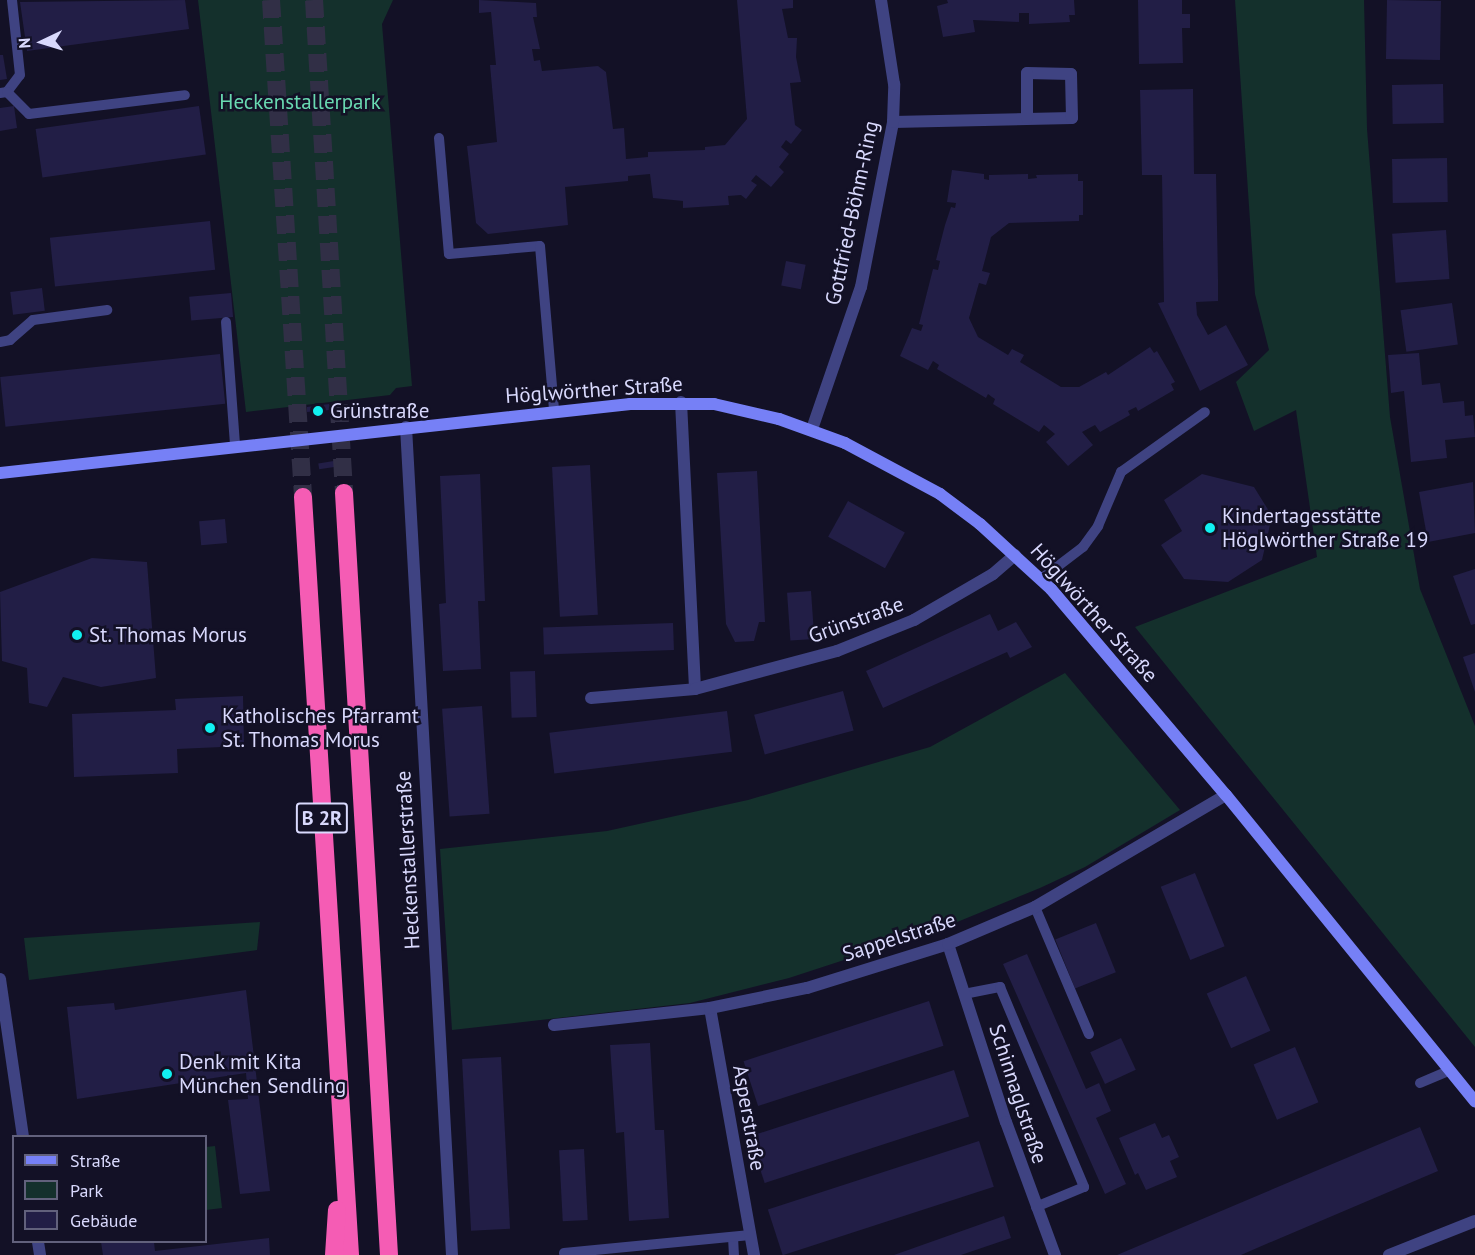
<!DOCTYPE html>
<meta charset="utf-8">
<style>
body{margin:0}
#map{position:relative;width:1475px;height:1255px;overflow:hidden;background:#131126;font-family:"PT Sans",sans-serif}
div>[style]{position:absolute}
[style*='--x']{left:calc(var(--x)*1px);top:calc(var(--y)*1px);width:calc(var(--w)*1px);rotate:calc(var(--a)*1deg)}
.green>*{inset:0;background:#14302c}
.building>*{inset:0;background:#221e46;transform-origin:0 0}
.highway-tunnel>*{height:18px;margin-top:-9px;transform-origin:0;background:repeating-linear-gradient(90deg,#312f46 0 18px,transparent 0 27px)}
.lane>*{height:10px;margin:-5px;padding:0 5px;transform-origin:5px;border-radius:5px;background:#3f4382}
.street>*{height:12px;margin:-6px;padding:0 6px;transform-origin:6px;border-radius:6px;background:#3f4382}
.secondary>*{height:12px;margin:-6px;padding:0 6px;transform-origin:6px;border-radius:6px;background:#7680f6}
.highway>*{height:18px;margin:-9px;padding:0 9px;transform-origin:9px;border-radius:9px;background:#f55cb4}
.dots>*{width:16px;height:16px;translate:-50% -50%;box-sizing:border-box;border:3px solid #131126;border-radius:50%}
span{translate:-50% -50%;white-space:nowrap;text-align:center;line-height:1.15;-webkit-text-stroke:5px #131126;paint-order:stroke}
.shield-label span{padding:2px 4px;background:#131126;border:2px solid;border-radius:4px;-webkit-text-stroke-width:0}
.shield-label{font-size:20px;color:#d9d9fd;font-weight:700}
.park-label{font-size:21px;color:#69d9b1}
.street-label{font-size:21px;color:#d9d9fd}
.poi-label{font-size:21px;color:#d9d9fd}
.left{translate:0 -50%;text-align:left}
.legend{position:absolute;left:12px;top:1135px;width:195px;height:108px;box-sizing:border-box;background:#131126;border:2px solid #62617c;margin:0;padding:8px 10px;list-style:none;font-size:18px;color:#d9d9fd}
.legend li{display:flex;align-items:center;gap:12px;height:30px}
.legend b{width:30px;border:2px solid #62617c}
.north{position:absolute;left:12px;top:12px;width:60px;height:60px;-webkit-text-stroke:4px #131126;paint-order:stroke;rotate:266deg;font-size:16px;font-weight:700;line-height:24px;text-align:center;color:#d9d9fd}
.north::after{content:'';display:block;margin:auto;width:21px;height:27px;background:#d9d9fd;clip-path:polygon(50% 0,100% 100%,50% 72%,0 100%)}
</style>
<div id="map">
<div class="green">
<div style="clip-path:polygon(198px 0,393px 0,382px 24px,412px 386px,396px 388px,390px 395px,246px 412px)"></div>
<div style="clip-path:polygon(1235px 0,1364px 0,1367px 129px,1390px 417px,1420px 589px,1475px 726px,1475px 1047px,1135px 627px,1317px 557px,1296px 410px,1254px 431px,1236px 382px,1269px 350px,1255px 294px)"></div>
<div style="clip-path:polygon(1065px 673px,1180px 810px,1085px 867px,1040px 888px,945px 927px,789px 978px,690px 1003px,452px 1030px,440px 849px,607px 831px,748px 800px,930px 747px)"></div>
<div style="clip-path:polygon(260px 922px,257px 950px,29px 980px,24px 938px)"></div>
<div style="clip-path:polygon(215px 1146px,222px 1208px,206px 1210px,206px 1147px)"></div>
</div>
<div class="building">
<div style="clip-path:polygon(185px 0,189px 29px,27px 51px,20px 2px)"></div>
<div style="clip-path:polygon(479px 0,536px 3px,537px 17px,533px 17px,540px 49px,532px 49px,534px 61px,540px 60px,542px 71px,598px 66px,606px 72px,613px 129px,624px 128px,626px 159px,648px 157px,648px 152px,705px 150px,705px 147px,725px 145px,747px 119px,737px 0,793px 0,793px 8px,782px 9px,788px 38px,797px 38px,796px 57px,801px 82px,790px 83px,795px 125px,802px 130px,791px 144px,786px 140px,781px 147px,789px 154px,779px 167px,784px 172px,771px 187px,756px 175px,751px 181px,757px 185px,746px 199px,741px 195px,728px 196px,729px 205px,683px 208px,683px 201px,653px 198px,650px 174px,628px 176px,628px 181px,565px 187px,568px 225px,488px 234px,476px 223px,467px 146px,497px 142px,490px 65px,496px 65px,491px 12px,479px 13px)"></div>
<div style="clip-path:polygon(947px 0,1074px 0,1075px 15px,1069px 15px,1070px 22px,1029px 24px,1029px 13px,1019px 13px,1019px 22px,973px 20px,975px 32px,943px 37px,937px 6px,948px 3px)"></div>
<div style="clip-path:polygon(1138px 0,1182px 0,1182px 14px,1190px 14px,1190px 28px,1182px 28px,1183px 63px,1139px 64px)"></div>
<div style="left:1387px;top:0;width:54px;height:59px;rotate:1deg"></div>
<div style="clip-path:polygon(0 55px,3px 55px,7px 79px,0 80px)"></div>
<div style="left:1443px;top:84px;width:39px;height:51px;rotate:89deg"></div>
<div style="clip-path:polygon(1193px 89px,1194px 174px,1216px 174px,1218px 280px,1218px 301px,1196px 302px,1197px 315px,1208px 335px,1226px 325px,1248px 365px,1200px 391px,1158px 303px,1164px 302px,1162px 175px,1142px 175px,1140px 90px)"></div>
<div style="clip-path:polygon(14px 106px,17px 128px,0 131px,0 108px)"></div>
<div style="left:199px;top:106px;width:49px;height:165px;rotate:82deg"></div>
<div style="left:1447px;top:158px;width:44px;height:55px;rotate:89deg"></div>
<div style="clip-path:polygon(952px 170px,984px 174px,984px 179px,989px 180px,989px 175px,1028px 174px,1028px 179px,1037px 178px,1036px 175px,1078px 174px,1078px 181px,1083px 181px,1083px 215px,1079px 215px,1079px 221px,1009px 223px,991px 237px,982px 271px,990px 273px,986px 285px,979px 283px,969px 318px,978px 337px,1008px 355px,1012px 349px,1024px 355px,1020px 362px,1061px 387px,1079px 387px,1106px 372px,1108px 375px,1150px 347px,1154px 353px,1157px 351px,1175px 382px,1171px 384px,1174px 390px,1138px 411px,1136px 407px,1128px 411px,1130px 415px,1100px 432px,1095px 425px,1082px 432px,1093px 445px,1068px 466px,1046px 442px,1055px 434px,1044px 425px,1039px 432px,993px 404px,995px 399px,992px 397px,988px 394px,986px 398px,937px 369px,939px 365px,933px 361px,928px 370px,900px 356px,912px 328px,921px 331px,923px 325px,919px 324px,933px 269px,938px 270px,940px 261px,936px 260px,945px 225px,951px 207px,955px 208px,956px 203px,947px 202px)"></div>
<div style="left:210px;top:221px;width:49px;height:161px;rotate:84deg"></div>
<div style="left:1446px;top:230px;width:49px;height:54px;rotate:86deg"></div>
<div style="left:786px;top:261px;width:20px;height:25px;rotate:11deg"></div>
<div style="left:42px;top:288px;width:23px;height:32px;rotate:83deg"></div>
<div style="left:231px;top:293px;width:24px;height:42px;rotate:85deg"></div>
<div style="left:1452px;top:303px;width:42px;height:52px;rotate:82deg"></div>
<div style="clip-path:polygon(1419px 353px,1422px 385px,1440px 383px,1443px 403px,1464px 401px,1465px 416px,1473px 415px,1475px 437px,1445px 440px,1447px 458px,1411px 462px,1404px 391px,1391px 393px,1388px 355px)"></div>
<div style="left:220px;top:354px;width:50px;height:221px;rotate:84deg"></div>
<div style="clip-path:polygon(329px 404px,330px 410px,307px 412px,307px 407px)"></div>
<div style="left:340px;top:460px;width:6px;height:22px;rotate:81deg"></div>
<div style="left:590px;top:465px;width:150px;height:38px;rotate:87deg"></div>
<div style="clip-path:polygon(757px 471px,765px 622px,759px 622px,754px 641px,735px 642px,726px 624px,717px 473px)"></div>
<div style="clip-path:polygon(480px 474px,485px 601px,478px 601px,481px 669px,443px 671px,439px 604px,446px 603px,440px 476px)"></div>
<div style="clip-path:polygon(1202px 474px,1254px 487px,1272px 516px,1262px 560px,1228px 582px,1184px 579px,1161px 545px,1182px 531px,1164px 500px)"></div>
<div style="clip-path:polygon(1473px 482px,1475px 533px,1428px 542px,1419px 492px)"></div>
<div style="left:848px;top:501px;width:65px;height:41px;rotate:29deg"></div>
<div style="left:225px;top:519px;width:24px;height:26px;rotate:85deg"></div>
<div style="clip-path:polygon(92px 558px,147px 562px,156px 678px,101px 687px,63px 677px,47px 707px,29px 703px,27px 668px,2px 661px,0 592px)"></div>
<div style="clip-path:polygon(1475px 569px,1475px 624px,1471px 625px,1453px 576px)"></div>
<div style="left:811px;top:591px;width:48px;height:24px;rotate:86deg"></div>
<div style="clip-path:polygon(990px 614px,998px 631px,1016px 622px,1032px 647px,1010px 658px,1007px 652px,883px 708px,866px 671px)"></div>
<div style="left:673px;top:623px;width:27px;height:130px;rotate:88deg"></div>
<div style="clip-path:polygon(1475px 653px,1475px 692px,1463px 657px)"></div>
<div style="left:535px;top:671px;width:46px;height:25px;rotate:88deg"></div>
<div style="left:843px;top:691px;width:41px;height:92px;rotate:75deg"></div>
<div style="clip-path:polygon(243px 696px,244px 746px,177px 749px,178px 773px,74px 777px,72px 714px,176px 710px,175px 699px)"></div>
<div style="left:482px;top:706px;width:108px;height:40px;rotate:86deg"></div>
<div style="left:727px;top:711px;width:41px;height:179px;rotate:83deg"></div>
<div style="left:1195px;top:873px;width:79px;height:37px;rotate:68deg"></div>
<div style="left:1096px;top:923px;width:53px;height:44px;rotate:68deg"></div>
<div style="clip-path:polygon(1027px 954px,1086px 1089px,1099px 1083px,1111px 1111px,1096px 1118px,1126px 1184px,1105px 1194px,1003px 964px)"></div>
<div style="left:1246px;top:976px;width:60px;height:43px;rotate:66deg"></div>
<div style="clip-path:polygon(246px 990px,270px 1191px,240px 1194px,228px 1100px,248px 1099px,246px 1073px,77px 1099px,67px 1007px,114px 1003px,115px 1010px)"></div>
<div style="left:929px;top:1001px;width:47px;height:195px;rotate:72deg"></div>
<div style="left:1121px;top:1038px;width:35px;height:34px;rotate:65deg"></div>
<div style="clip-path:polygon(650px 1043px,655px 1130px,664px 1130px,669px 1218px,629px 1221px,624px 1132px,616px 1133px,610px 1045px)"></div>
<div style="left:1295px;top:1047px;width:60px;height:45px;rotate:67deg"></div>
<div style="left:501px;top:1057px;width:172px;height:39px;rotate:87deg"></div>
<div style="left:954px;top:1070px;width:49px;height:215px;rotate:72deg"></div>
<div style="clip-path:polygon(1155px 1123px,1162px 1138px,1169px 1135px,1179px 1157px,1170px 1161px,1177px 1177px,1146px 1190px,1138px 1173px,1135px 1175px,1119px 1138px)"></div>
<div style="clip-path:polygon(1420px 1127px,1438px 1171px,1257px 1248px,1241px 1255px,1117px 1255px)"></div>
<div style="left:979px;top:1141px;width:48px;height:222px;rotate:72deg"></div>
<div style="left:584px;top:1149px;width:71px;height:25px;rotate:87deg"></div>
<div style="clip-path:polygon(1004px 1216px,1011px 1238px,961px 1255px,894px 1255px)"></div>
<div style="clip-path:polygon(269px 1238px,270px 1255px,103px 1255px,101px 1242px,154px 1242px,155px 1251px)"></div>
</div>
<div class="highway-tunnel">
<div style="--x:271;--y:0;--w:498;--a:86.3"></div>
<div style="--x:314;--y:0;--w:494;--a:86.5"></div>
</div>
<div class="lane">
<div style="--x:7;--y:92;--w:21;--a:-53"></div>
<div style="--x:20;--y:75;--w:75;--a:-96.1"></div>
<div style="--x:0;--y:93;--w:7;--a:-8"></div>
<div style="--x:7;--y:92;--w:31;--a:45"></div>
<div style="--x:29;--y:114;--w:157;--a:-6.9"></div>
<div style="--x:439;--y:138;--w:116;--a:85.1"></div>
<div style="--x:449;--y:254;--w:91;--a:-5"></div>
<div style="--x:540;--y:246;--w:165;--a:85.1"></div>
<div style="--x:226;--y:322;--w:124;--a:85.8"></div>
<div style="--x:0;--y:342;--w:10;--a:-11"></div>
<div style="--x:10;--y:340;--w:30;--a:-41"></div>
<div style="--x:33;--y:320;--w:75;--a:-7.7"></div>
<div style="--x:1041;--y:579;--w:53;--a:-37.3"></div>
<div style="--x:1083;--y:547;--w:26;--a:-54"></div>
<div style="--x:1098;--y:526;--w:59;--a:-66.9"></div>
<div style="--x:1121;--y:472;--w:103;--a:-35.5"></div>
<div style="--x:1035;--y:907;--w:138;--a:67"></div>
<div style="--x:964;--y:994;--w:37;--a:-11"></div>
<div style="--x:1000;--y:987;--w:217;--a:67.2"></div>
<div style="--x:1084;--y:1187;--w:52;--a:157.4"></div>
<div style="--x:1420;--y:1083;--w:33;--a:-23"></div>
<div style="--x:733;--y:1237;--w:18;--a:87"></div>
<div style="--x:564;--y:1253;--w:187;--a:-5.5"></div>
</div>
<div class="street">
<div style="--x:893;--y:122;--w:179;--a:-1.3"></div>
<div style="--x:1072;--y:118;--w:44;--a:-91.3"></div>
<div style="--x:1071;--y:74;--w:44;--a:-178.7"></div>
<div style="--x:1027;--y:73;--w:45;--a:90"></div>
<div style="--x:681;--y:402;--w:287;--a:87.2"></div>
<div style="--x:406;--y:427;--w:829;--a:86.82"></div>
<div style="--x:812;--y:429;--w:150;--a:-71"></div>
<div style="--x:861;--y:287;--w:168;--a:-79"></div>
<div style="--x:893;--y:122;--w:38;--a:-88"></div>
<div style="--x:894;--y:84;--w:85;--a:-98.8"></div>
<div style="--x:591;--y:698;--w:104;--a:-4.9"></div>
<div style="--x:695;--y:689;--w:147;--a:-15"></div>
<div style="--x:837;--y:651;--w:83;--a:-21.9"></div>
<div style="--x:914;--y:620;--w:91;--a:-30.2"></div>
<div style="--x:993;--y:574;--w:29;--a:-41"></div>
<div style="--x:948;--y:944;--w:187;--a:72"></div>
<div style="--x:1006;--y:1122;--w:142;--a:69.8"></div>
<div style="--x:0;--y:979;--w:159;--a:81.7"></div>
<div style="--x:710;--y:1008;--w:251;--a:79.9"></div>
<div style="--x:554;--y:1025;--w:157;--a:-6.2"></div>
<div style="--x:710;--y:1008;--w:99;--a:-11.7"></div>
<div style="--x:807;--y:988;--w:148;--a:-17.3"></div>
<div style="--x:948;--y:944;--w:95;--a:-23"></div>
<div style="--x:1035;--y:907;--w:221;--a:-30.4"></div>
<div style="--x:38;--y:1242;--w:13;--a:81"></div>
<div style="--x:1389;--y:1255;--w:92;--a:-21.6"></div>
</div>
<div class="secondary">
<div style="--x:0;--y:473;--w:634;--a:-6.25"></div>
<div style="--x:630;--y:404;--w:84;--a:0"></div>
<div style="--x:714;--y:404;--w:67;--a:13"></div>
<div style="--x:779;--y:419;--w:70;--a:20"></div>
<div style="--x:845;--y:443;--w:108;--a:28.2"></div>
<div style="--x:940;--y:494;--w:50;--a:36.9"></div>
<div style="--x:980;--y:524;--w:96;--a:42.5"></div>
<div style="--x:1051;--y:589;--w:270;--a:49.7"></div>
<div style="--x:1226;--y:795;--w:395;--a:50.9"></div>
</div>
<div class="highway">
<div style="--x:344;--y:493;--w:763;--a:86.62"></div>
<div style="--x:303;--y:497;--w:759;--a:86.45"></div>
<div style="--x:334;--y:1255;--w:45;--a:-86.2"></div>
</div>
<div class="dots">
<div style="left:318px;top:411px;background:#11f0f0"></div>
<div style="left:1210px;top:528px;background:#11f0f0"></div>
<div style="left:77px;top:635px;background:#11f0f0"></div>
<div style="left:210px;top:728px;background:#11f0f0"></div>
<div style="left:167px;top:1074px;background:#11f0f0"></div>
</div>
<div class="shield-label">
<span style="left:322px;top:818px">B 2R</span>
</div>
<div class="park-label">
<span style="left:300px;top:102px">Heckenstallerpark</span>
</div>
<div class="street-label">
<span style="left:852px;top:213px;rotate:-78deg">Gottfried-Böhm-Ring</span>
<span style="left:594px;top:390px;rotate:-4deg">Höglwörther Straße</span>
<span style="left:1094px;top:613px;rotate:48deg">Höglwörther Straße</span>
<span style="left:856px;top:620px;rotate:-20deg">Grünstraße</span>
<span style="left:408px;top:860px;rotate:-93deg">Heckenstallerstraße</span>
<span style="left:899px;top:937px;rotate:-18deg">Sappelstraße</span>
<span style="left:1018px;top:1094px;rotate:72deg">Schinnaglstraße</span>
<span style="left:749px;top:1118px;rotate:80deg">Asperstraße</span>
</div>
<div class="poi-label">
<span class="left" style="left:330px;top:411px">Grünstraße</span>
<span class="left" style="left:1222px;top:528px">Kindertagesstätte<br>Höglwörther Straße 19</span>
<span class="left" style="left:89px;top:635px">St. Thomas Morus</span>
<span class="left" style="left:222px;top:728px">Katholisches Pfarramt<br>St. Thomas Morus</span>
<span class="left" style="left:179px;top:1074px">Denk mit Kita<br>München Sendling</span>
</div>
<ul class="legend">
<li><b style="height:8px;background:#7680f6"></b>Straße</li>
<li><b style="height:16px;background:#14302c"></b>Park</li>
<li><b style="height:16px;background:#221e46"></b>Gebäude</li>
</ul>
<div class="north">N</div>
</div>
